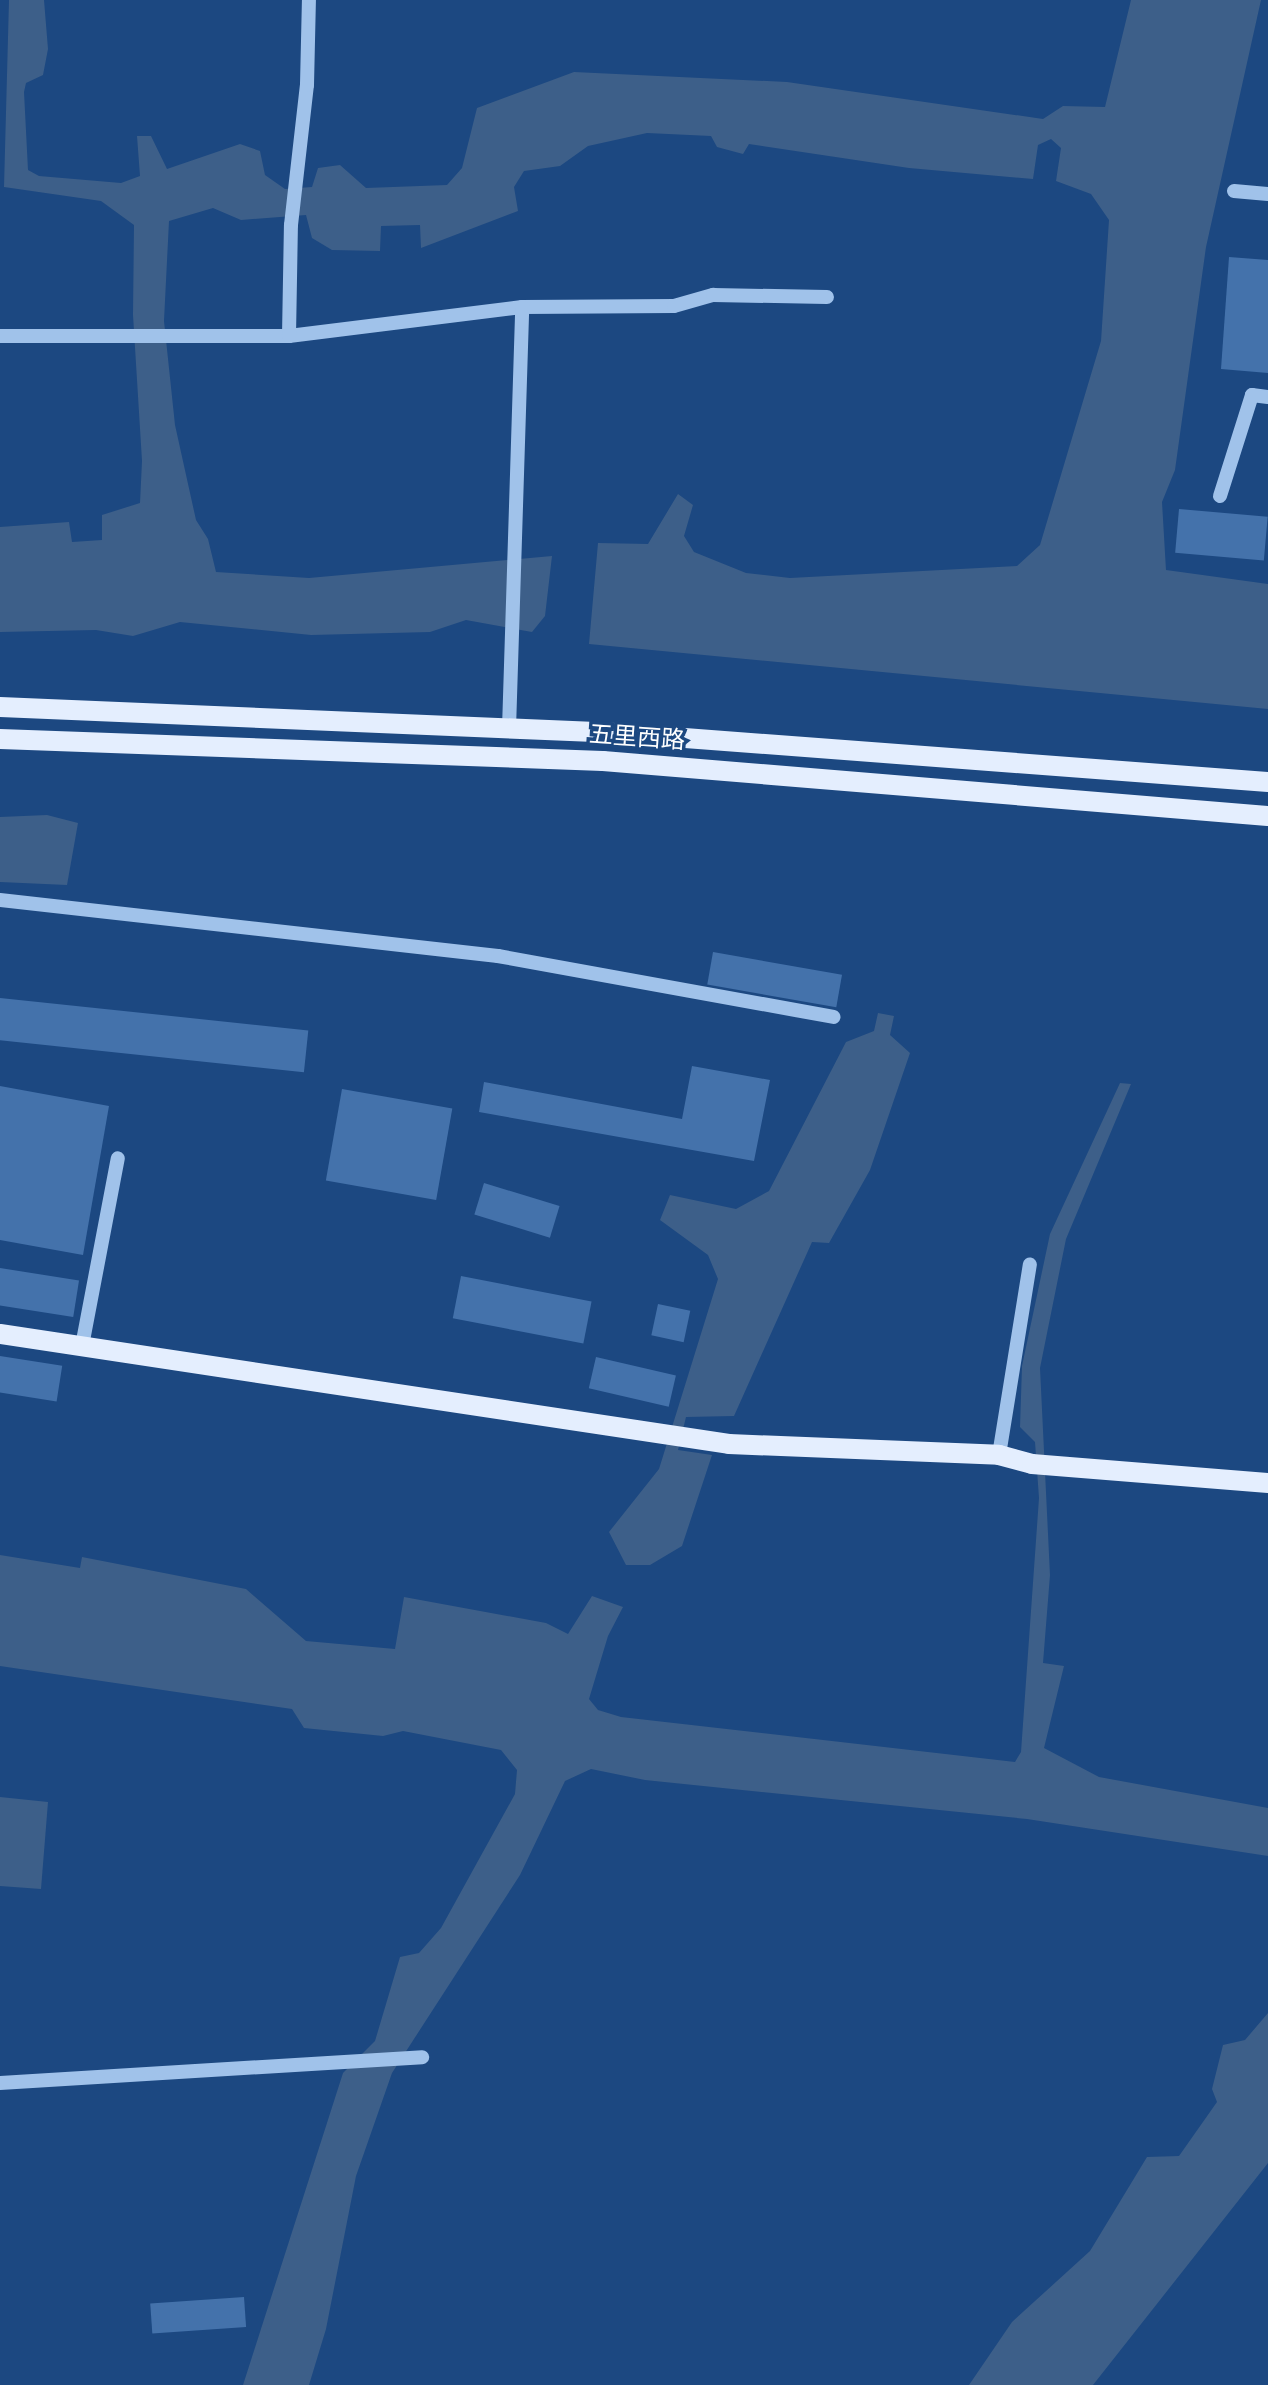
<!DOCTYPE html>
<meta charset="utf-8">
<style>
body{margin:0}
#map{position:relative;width:1268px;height:2385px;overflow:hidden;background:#1c4881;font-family:"Sofia Sans Condensed","Noto Sans SC",sans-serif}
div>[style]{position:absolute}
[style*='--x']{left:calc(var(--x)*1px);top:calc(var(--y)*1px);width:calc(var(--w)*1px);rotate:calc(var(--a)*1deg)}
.water>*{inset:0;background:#3d5f89}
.building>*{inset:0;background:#4472ab;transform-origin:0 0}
.minor>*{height:14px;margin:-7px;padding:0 7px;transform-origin:7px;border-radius:7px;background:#a0c2ea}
.major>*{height:20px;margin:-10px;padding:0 10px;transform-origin:10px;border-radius:10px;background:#e4eefe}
span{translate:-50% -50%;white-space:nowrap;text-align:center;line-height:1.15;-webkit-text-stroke:7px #1c4881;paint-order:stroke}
.street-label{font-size:24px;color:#fff}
</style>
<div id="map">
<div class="water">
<div style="clip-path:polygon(9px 0,44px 0,48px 49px,43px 75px,26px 83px,24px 92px,28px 170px,39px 176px,121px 183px,140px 176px,137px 136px,151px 136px,167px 169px,240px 144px,260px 151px,265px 175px,285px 189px,312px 187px,318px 168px,340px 165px,366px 188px,447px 185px,462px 168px,477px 108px,574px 72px,787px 82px,1043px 119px,1063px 106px,1105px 107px,1131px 0,1261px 0,1206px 247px,1175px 470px,1162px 502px,1166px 570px,1268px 584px,1268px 709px,589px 644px,598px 543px,648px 544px,678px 494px,693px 505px,684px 536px,694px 552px,746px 573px,790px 578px,1017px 566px,1040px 545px,1101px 341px,1109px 220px,1091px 194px,1056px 181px,1061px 148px,1051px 139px,1038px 145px,1033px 179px,909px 168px,749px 144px,743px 154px,717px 147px,711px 136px,647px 133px,588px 146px,560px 166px,524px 171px,514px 187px,518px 211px,421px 248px,420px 225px,381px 226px,380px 251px,332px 250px,312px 238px,306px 215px,241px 220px,213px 208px,169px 221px,164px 321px,175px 425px,196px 520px,208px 539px,216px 572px,309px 578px,552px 556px,545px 616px,532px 632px,466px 620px,430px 632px,311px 635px,180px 622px,133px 636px,96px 630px,0 632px,0 527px,69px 522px,72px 542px,102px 540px,102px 515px,140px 503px,142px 461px,133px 315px,134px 225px,101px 201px,4px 187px)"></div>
<div style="clip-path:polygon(47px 815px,78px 823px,67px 885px,0 882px,0 817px)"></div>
<div style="clip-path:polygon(878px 1013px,894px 1016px,890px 1035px,910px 1053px,870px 1170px,829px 1243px,812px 1242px,734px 1416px,686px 1417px,678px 1450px,712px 1455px,682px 1546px,650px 1565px,626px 1565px,609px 1532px,659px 1469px,718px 1279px,708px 1255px,660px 1220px,670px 1195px,736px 1209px,769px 1191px,846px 1042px,874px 1031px)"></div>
<div style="clip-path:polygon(1120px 1083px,1131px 1084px,1066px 1239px,1040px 1368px,1050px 1575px,1043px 1663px,1064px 1666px,1044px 1748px,1099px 1777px,1268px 1808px,1268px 1856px,1027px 1819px,645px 1780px,591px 1769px,565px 1781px,520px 1875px,392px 2073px,356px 2176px,326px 2329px,309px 2385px,243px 2385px,343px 2073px,375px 2041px,400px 1957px,419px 1953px,441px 1928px,515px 1794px,517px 1770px,501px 1750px,403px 1731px,383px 1736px,304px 1728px,292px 1709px,0 1666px,0 1555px,80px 1568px,82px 1557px,246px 1589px,306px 1641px,395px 1649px,404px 1597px,546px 1623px,568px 1634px,592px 1596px,623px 1607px,608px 1636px,589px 1699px,598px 1710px,621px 1717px,1015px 1762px,1021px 1752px,1039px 1498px,1035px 1442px,1020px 1427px,1022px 1366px,1050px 1234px)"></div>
<div style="clip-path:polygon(0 1797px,48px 1802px,41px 1889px,0 1886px)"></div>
<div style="clip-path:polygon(1268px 2013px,1268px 2163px,1093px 2385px,969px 2385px,1012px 2322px,1090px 2251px,1147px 2157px,1179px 2156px,1217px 2102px,1212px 2089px,1223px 2045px,1245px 2040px)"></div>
</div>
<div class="building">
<div style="clip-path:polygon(1229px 257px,1268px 260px,1268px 373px,1221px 369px)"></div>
<div style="left:1179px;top:509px;width:89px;height:44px;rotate:5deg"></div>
<div style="left:713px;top:952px;width:131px;height:33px;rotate:10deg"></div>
<div style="left:0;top:998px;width:310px;height:42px;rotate:6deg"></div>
<div style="clip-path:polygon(692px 1066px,770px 1080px,754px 1161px,479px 1112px,484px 1082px,682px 1119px)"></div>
<div style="clip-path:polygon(0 1086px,109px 1106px,83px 1255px,0 1240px)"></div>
<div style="left:342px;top:1089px;width:112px;height:93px;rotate:10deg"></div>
<div style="left:484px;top:1183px;width:79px;height:33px;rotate:17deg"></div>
<div style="left:0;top:1268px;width:80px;height:37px;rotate:9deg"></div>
<div style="left:461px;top:1276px;width:133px;height:43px;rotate:11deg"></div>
<div style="left:658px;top:1304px;width:33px;height:32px;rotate:12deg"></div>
<div style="left:0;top:1356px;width:63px;height:36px;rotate:9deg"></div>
<div style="left:596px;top:1357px;width:82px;height:32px;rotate:13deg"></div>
<div style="left:244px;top:2297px;width:30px;height:94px;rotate:86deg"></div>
</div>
<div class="minor">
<div style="--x:1234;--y:191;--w:34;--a:5"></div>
<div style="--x:0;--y:336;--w:289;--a:0"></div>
<div style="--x:289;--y:336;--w:235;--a:-7.1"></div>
<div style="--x:522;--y:307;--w:152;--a:-0.4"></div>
<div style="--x:674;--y:306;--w:41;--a:-15.8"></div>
<div style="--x:713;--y:295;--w:114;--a:1"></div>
<div style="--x:289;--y:336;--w:111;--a:-89"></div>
<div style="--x:291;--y:225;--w:141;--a:-83.5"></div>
<div style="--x:307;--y:85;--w:85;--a:-88.7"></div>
<div style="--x:1220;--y:496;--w:106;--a:-72.4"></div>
<div style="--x:1252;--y:395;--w:16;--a:7"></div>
<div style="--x:509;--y:729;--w:422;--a:-88.2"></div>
<div style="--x:0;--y:900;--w:501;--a:6.42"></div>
<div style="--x:498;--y:956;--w:341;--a:10.3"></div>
<div style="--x:82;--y:1346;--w:191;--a:-79.2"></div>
<div style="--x:999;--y:1455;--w:193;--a:-80.8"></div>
<div style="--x:0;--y:2083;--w:423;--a:-3.5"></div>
</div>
<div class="major">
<div style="--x:0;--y:707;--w:620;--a:2.41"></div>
<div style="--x:619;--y:733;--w:651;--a:4.32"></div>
<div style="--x:0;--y:739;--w:603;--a:2.09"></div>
<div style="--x:603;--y:761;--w:667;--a:4.73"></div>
<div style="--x:0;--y:1334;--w:737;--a:8.58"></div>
<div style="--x:729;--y:1444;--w:270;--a:2.3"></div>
<div style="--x:999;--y:1455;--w:34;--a:15"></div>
<div style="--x:1032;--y:1464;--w:237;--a:4.6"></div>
</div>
<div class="street-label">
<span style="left:637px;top:738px;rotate:4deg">五里西路</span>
</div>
</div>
